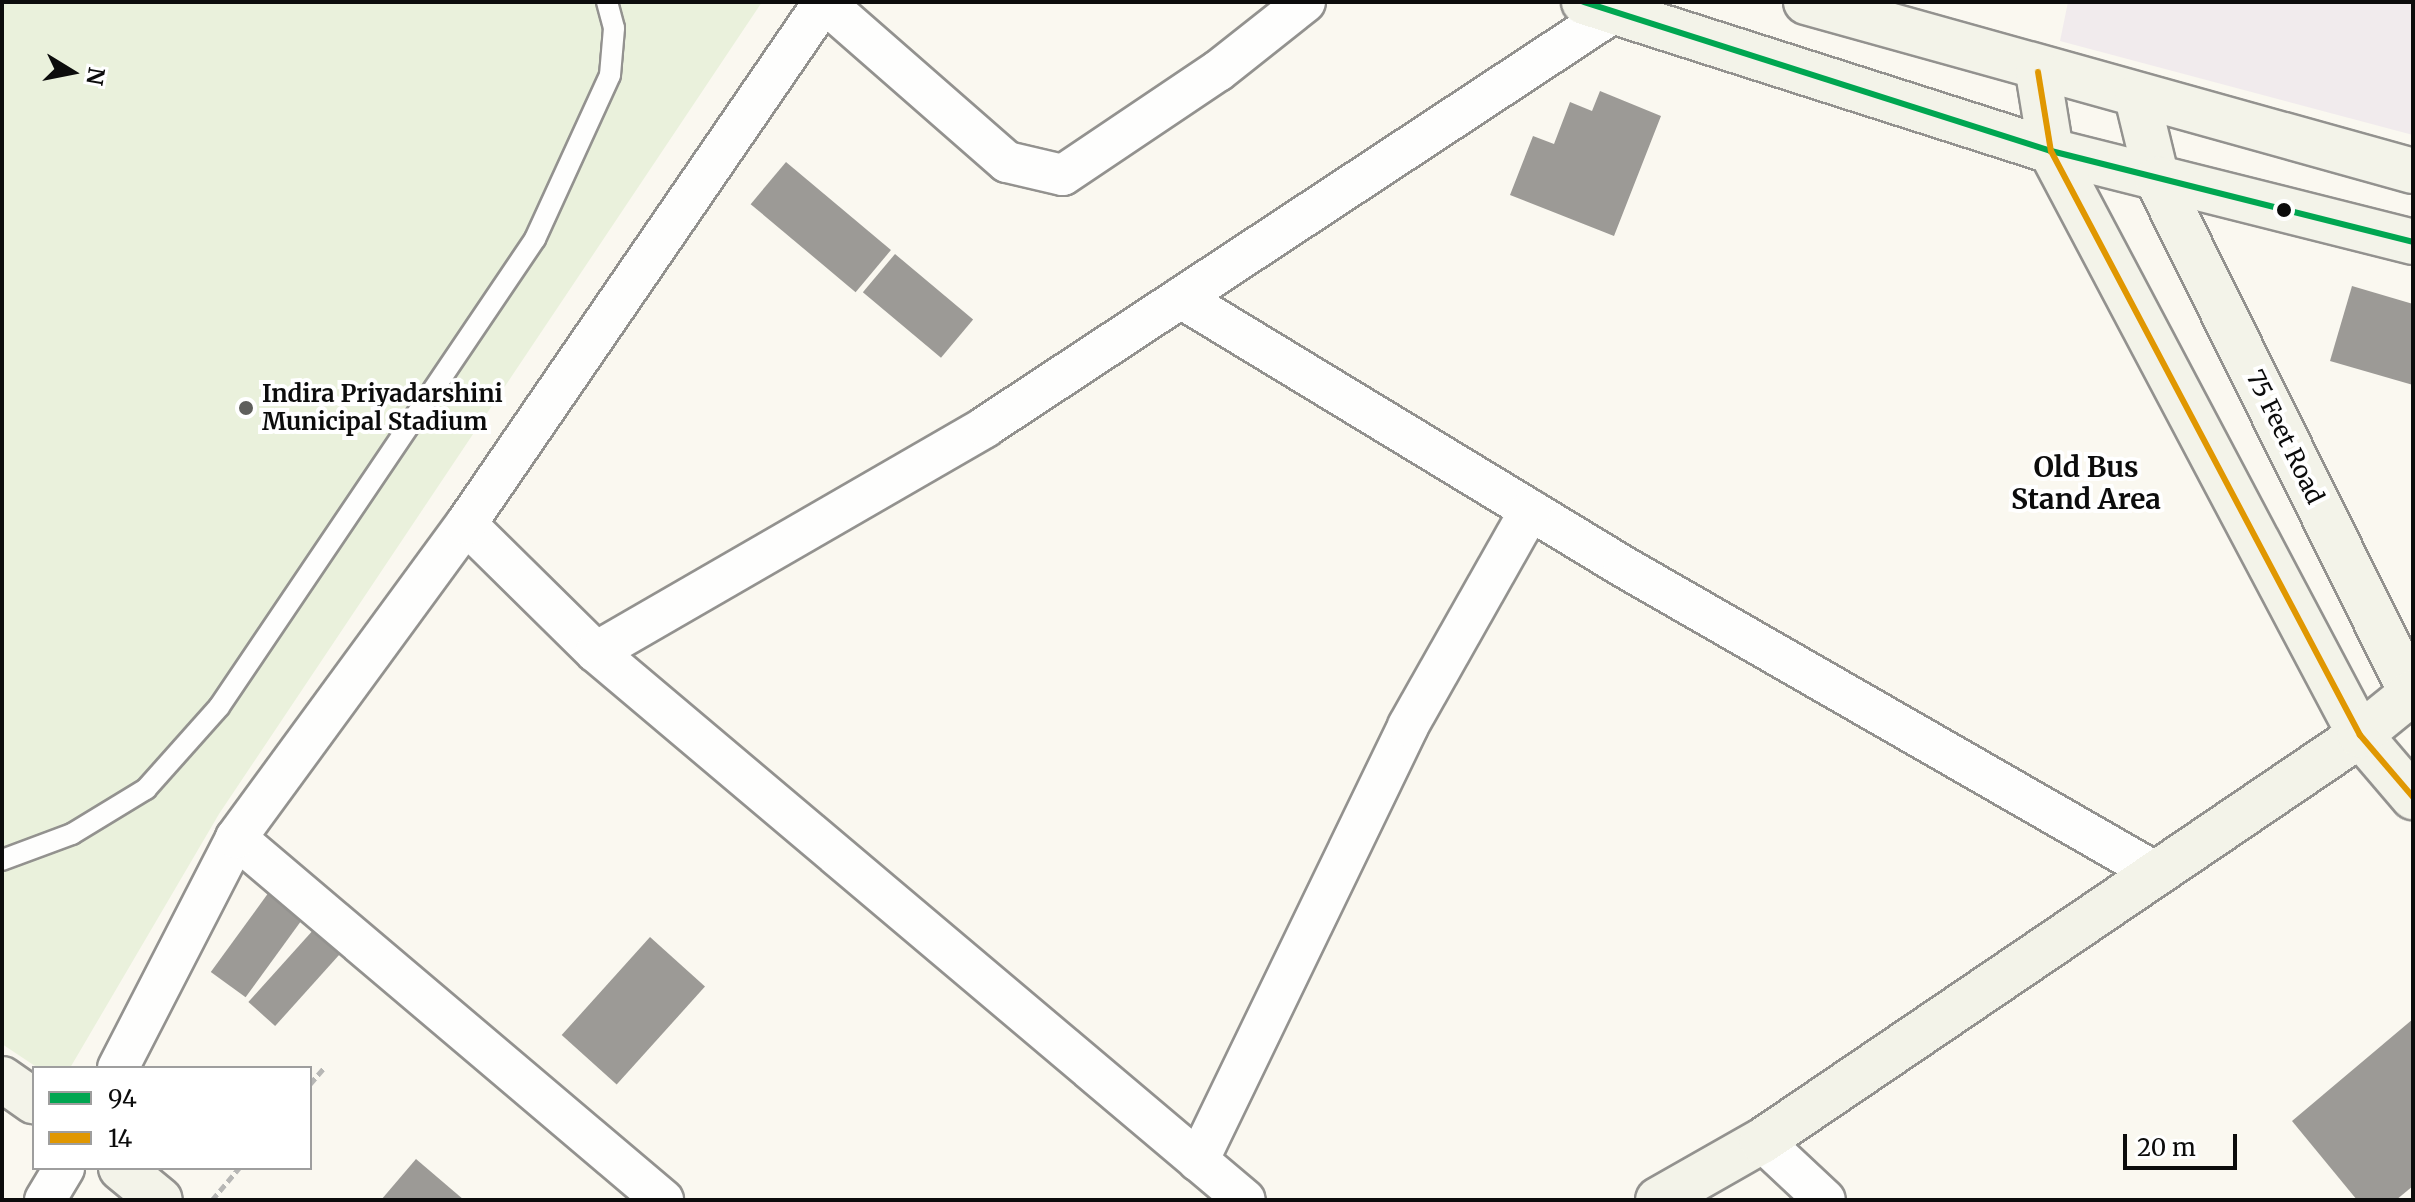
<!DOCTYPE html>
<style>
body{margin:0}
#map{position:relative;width:2415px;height:1202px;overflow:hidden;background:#faf8f0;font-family:Merriweather,serif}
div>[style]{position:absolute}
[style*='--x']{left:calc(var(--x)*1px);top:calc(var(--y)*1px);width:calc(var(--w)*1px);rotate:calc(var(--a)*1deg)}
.industrial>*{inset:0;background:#f1ebed}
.pitch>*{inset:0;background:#eaf1dc}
.building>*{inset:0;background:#9c9a96;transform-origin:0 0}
.path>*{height:5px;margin-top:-2.5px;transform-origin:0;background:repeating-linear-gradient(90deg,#b7b7b5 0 8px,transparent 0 12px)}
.roads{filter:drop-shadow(2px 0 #93928f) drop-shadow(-2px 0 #93928f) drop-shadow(0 2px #93928f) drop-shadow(0 -2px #93928f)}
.lane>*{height:20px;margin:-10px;padding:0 10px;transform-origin:10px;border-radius:10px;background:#fefefd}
.street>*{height:40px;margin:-20px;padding:0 20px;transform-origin:20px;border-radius:20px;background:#fefefd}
.secondary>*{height:44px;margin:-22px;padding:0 22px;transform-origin:22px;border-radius:22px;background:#f3f3e9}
.bus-1>*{height:6px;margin:-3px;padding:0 3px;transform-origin:3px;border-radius:3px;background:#00a651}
.bus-2>*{height:6px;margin:-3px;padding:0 3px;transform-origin:3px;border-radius:3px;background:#e09701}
.dots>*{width:22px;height:22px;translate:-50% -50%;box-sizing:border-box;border:4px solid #fff;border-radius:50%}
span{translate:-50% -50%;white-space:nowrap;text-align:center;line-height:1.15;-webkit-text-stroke:8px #fff;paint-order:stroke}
.poi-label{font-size:24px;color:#0c0c0c;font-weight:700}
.left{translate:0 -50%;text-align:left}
.street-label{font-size:24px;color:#0c0c0c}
.quarter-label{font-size:28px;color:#0c0c0c;font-weight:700}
.frame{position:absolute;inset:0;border:4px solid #0c0c0c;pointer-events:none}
.legend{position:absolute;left:32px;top:1066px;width:280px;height:104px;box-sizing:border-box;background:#fff;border:2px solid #9e9e9e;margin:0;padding:10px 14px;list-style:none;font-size:24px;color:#0c0c0c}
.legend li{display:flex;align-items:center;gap:16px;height:40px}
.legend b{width:40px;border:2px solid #9e9e9e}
.north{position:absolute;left:32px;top:32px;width:80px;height:80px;-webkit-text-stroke:6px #fff;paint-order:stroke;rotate:100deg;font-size:22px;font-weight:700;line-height:32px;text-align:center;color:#0c0c0c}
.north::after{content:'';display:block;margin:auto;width:28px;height:36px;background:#0c0c0c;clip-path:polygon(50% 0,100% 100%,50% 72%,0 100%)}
.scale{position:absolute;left:2123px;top:1134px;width:114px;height:36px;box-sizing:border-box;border:4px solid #0c0c0c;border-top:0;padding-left:10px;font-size:24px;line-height:28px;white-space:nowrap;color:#0c0c0c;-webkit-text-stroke:6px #fff;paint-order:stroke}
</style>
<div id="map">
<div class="industrial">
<div style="clip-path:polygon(2068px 2px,2413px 2px,2413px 135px,2060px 41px)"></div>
</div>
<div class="pitch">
<div style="clip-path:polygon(2px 2px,762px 2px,219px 814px,70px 1068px,38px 1068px,2px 1044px)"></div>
</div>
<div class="building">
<div style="clip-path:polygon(1600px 91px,1661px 116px,1614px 236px,1510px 195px,1533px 136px,1554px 144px,1570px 102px,1592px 111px)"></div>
<div style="left:786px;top:162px;width:137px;height:55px;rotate:40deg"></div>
<div style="left:895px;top:254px;width:102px;height:50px;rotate:40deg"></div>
<div style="clip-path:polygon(2352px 286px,2413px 304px,2413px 385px,2330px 361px)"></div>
<div style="left:269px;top:892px;width:43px;height:99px;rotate:36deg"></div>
<div style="left:324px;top:918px;width:36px;height:113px;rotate:42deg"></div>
<div style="left:650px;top:937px;width:74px;height:132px;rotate:42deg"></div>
<div style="clip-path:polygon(2413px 1019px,2413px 1186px,2396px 1200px,2357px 1200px,2292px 1121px)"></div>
<div style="clip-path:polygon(416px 1159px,464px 1200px,381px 1200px)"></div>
</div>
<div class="path">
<div style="--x:310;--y:1084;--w:21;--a:-49"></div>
<div style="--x:212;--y:1200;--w:42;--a:-49.8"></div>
</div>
<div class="roads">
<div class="lane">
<div style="--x:2;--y:860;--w:75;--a:-20.4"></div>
<div style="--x:72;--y:834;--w:87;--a:-31.3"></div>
<div style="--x:146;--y:789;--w:110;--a:-48.3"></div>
<div style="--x:219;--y:707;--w:565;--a:-55.97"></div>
<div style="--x:535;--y:239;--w:180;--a:-65.4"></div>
<div style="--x:610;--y:75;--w:47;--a:-85.1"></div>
<div style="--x:614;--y:28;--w:27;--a:-105"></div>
</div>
<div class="street">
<div style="--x:1181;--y:298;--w:518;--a:31.27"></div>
<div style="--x:1624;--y:567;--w:610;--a:29.88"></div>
<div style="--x:466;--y:524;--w:182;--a:44.6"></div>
<div style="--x:596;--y:652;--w:849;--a:40.18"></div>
<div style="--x:596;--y:652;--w:449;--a:-30"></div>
<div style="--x:985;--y:427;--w:772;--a:-33.42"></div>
<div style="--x:236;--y:838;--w:560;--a:40.29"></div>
<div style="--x:118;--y:1068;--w:259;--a:-62.8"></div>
<div style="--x:236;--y:838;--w:389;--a:-53.8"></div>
<div style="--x:466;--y:524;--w:633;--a:-55.56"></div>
<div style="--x:824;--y:2;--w:243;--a:41.2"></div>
<div style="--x:1007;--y:162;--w:57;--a:13.1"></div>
<div style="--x:1063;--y:175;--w:187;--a:-33.9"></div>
<div style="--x:1218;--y:71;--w:111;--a:-38.4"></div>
<div style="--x:1762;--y:1141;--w:86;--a:43.1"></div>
<div style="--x:1198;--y:1161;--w:483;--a:-64.2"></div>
<div style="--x:1408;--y:726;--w:248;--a:-60.5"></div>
<div style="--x:45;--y:1200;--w:37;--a:-59"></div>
</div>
<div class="secondary">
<div style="--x:1584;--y:2;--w:490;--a:17.7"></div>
<div style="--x:2051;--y:151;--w:373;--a:14.1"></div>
<div style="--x:1806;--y:2;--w:630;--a:15.56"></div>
<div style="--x:2038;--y:72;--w:80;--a:80.7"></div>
<div style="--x:2051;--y:151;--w:661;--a:62.12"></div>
<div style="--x:2360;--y:735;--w:82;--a:49.5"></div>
<div style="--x:2137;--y:97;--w:84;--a:76.3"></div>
<div style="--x:2157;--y:179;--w:577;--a:63.66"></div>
<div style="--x:2;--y:1079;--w:39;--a:35"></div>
<div style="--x:121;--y:1168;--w:50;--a:39.4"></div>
<div style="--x:1658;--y:1200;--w:120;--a:-29.6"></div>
<div style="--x:1762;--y:1141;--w:723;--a:-34.17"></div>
<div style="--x:2360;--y:735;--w:68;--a:-39.1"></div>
</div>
</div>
<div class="bus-1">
<div style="--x:1584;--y:2;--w:490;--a:17.7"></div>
<div style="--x:2051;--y:151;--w:373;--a:14.1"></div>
</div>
<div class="bus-2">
<div style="--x:2038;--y:72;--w:80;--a:80.7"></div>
<div style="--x:2051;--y:151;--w:661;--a:62.12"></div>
<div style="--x:2360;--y:735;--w:82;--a:49.5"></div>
</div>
<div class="dots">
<div style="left:2284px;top:210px;background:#0c0c0c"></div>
<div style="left:246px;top:408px;background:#5f5f5c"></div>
</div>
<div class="poi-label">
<span class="left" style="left:262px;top:408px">Indira Priyadarshini<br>Municipal Stadium</span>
</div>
<div class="street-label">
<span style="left:2285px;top:437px;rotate:64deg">75 Feet Road</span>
</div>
<div class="quarter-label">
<span style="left:2086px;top:483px">Old Bus<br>Stand Area</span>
</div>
<div class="frame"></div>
<ul class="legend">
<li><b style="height:10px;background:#00a651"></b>94</li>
<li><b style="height:10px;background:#e09701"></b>14</li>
</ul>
<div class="north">N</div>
<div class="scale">20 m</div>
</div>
